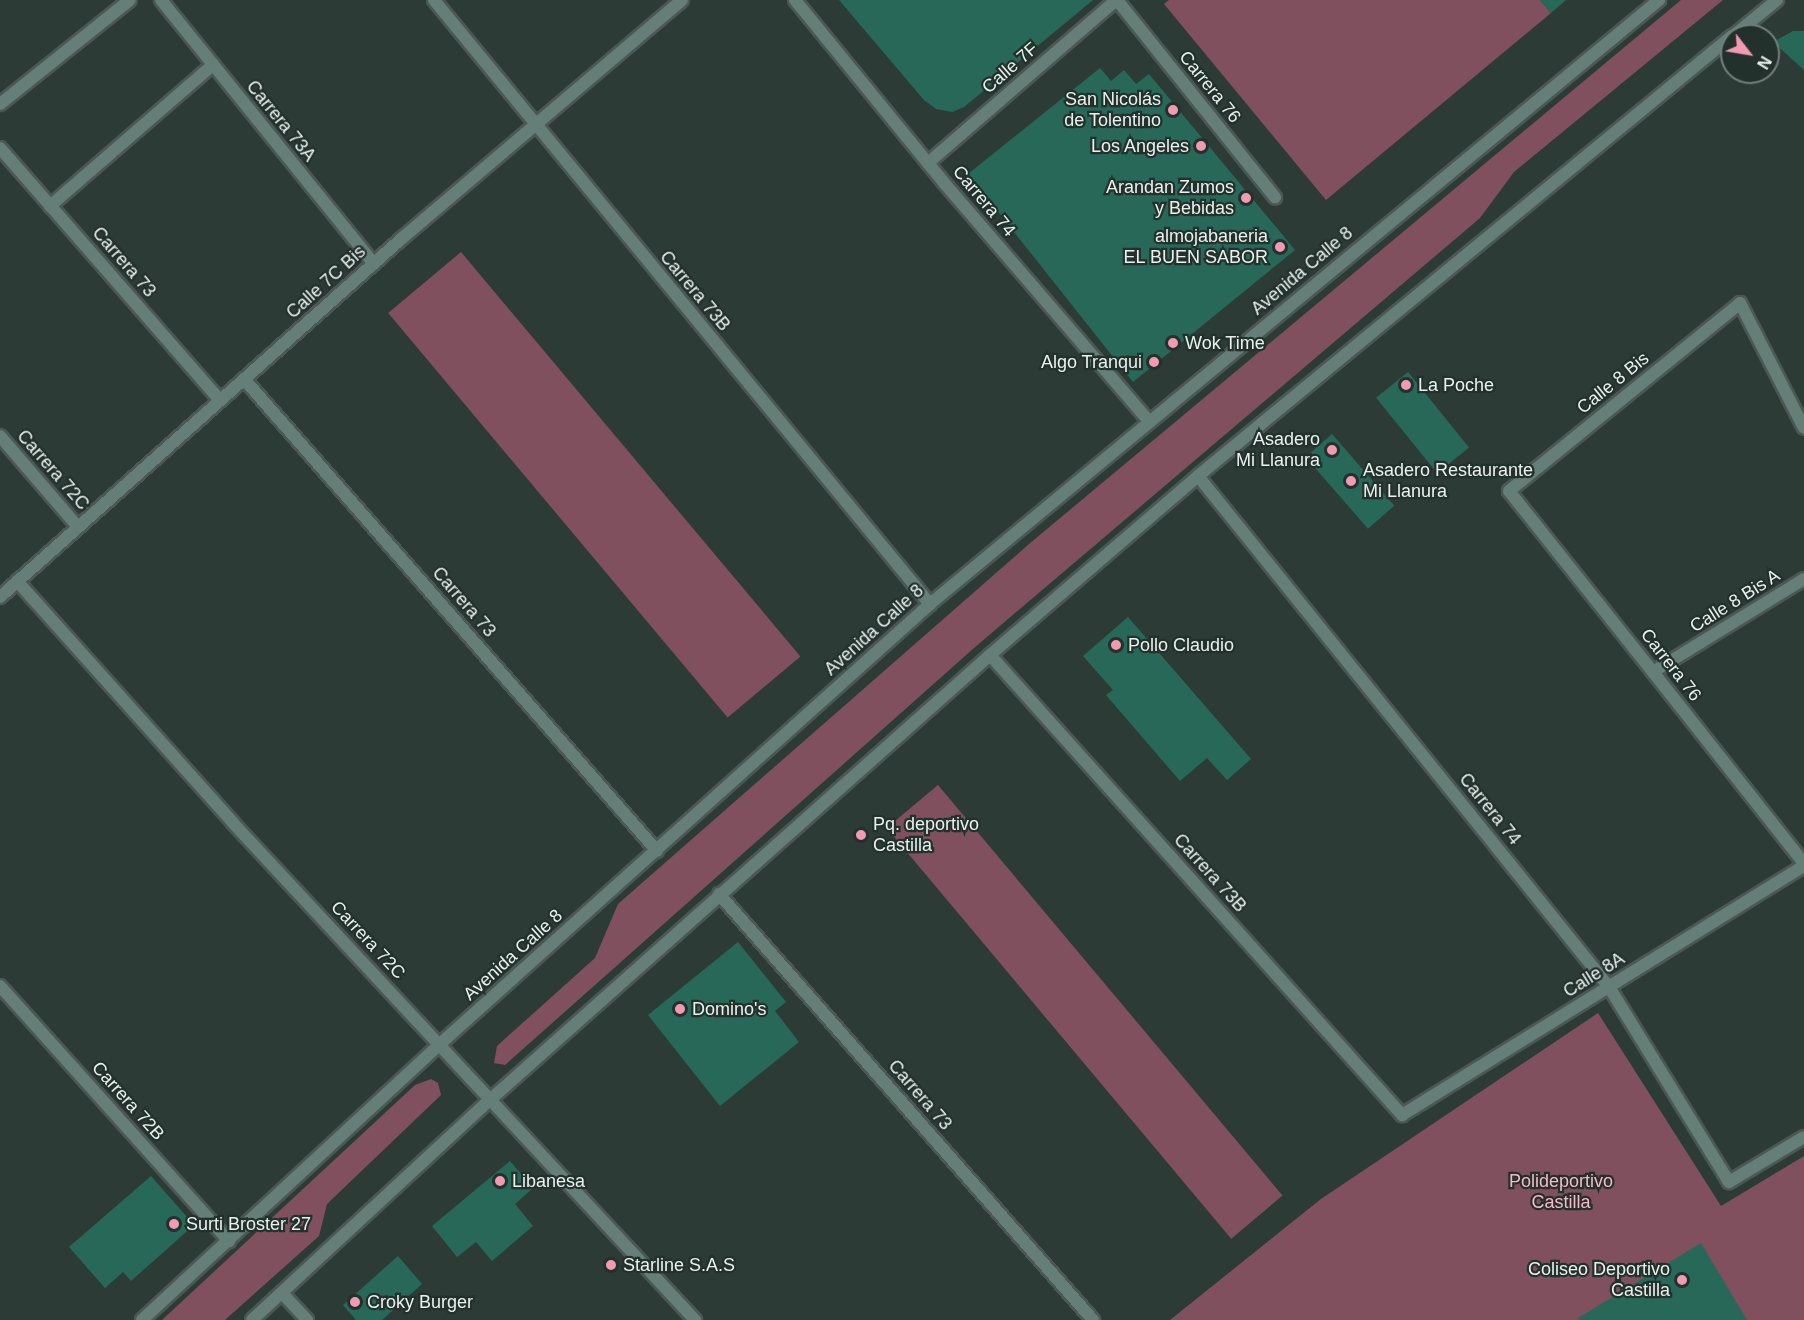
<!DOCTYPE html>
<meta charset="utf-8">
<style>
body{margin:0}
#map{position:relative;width:1804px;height:1320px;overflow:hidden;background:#2d3b37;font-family:Helvetica,sans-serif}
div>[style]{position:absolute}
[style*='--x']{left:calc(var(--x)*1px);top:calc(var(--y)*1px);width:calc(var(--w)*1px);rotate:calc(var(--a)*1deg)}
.green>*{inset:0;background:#81505e;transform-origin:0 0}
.building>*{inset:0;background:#286859;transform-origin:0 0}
.roads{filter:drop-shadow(2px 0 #4b5854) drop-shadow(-2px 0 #4b5854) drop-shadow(0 2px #4b5854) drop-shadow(0 -2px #4b5854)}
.service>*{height:12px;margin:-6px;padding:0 6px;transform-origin:6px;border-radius:6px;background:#657e77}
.minor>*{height:12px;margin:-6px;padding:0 6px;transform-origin:6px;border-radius:6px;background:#657e77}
.tertiary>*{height:12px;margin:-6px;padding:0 6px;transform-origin:6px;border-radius:6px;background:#657e77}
.dots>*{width:16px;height:16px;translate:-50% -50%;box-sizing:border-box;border:3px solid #23312d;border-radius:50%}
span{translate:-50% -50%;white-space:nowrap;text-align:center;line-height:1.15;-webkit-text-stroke:4.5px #23312d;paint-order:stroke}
.street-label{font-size:18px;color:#e9f1ef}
.poi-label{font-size:18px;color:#e9f1ef}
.right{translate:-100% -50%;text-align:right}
.left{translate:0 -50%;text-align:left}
.park-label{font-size:18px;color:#fab7c9}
.north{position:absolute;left:1720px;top:24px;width:60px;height:60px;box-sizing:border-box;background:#23312d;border:2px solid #727e7b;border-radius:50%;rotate:121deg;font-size:16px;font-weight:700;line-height:24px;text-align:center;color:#e9f1ef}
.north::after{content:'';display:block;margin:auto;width:21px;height:27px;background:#f19ab2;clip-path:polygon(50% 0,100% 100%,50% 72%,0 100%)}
</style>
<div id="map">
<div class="green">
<div style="clip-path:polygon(1169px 0,1540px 0,1551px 13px,1326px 200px,1164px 4px)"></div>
<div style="clip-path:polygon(1681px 0,1723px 0,1514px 172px,1480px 218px,974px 648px,505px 1065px,494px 1063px,497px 1046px,595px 958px,618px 904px,1029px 544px)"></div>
<div style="left:461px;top:252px;width:528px;height:95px;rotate:50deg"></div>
<div style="left:938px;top:785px;width:536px;height:67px;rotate:50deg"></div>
<div style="clip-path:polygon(1598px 1013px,1721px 1206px,1804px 1156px,1804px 1320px,1170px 1320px,1321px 1199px)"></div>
<div style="clip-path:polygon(431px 1079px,438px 1083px,441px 1095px,327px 1204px,319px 1236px,225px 1320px,162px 1320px,415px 1085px)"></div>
</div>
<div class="building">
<div style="clip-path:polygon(839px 0,1093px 0,964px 107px,952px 112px,936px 109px,924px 100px)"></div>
<div style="clip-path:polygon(1540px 0,1566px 0,1551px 13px)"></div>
<div style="clip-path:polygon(1793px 31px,1804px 31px,1804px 70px,1773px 42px)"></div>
<div style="clip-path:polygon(1100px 68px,1111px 81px,1124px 70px,1136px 84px,1149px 74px,1295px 250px,1133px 382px,968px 174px)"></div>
<div style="left:1408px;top:372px;width:97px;height:41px;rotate:51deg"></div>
<div style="left:1332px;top:434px;width:95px;height:35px;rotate:49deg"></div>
<div style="clip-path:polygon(1128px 617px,1251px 759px,1227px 780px,1207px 758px,1180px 781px,1106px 695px,1113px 690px,1083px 656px)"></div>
<div style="clip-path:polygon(738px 942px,786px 1002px,775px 1011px,799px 1042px,720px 1106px,648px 1015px)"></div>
<div style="clip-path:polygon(510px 1161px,533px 1188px,515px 1204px,533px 1226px,492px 1261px,476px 1242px,457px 1257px,432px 1226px)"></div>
<div style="clip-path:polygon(151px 1176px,194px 1225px,131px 1281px,123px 1272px,105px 1288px,69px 1247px)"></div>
<div style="clip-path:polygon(1701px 1243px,1747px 1320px,1579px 1320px,1578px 1318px)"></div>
<div style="clip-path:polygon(398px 1256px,422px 1284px,382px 1320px,356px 1320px,343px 1305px)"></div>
</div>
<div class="roads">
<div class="service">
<div style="--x:1653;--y:672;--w:231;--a:-128.5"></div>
<div style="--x:1509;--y:491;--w:298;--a:-39.1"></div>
<div style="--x:1740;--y:303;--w:140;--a:62.9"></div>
</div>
<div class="minor">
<div style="--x:161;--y:0;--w:339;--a:51.1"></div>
<div style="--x:434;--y:0;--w:782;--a:50.61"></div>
<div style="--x:795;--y:0;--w:237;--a:50.8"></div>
<div style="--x:945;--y:184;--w:313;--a:49.3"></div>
<div style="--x:1117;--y:0;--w:253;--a:51.3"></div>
<div style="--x:0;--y:104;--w:166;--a:-38.7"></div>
<div style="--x:0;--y:148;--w:335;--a:48.9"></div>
<div style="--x:928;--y:163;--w:249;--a:-40.9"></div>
<div style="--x:50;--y:206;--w:216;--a:-40.9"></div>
<div style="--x:244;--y:379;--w:627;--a:48.81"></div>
<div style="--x:0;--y:436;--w:120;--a:49.4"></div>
<div style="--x:1198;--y:476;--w:656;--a:51.19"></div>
<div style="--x:1609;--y:987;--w:229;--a:58.4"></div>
<div style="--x:1729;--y:1182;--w:87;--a:-31"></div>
<div style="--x:1804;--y:579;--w:177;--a:148.4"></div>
<div style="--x:1653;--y:672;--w:243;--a:51.7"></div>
<div style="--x:17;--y:581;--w:324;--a:48.2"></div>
<div style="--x:233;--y:823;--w:679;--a:47.09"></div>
<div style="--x:0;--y:597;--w:536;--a:-41.75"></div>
<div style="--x:400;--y:240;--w:370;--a:-40.4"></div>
<div style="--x:990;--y:655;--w:618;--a:48.15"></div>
<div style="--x:1402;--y:1115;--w:473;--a:-31.8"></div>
<div style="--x:719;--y:894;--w:567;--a:48.72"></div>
<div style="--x:0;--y:986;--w:343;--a:48.1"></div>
<div style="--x:282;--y:1293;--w:37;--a:47"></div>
</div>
<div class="tertiary">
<div style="--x:1733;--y:36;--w:57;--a:-39.3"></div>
<div style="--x:142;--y:1320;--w:406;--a:-42.8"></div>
<div style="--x:440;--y:1044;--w:659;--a:-41.92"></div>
<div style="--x:930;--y:604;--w:947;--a:-39.64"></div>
<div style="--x:252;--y:1320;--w:326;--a:-42.8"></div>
<div style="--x:491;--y:1099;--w:668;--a:-41.66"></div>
<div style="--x:990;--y:655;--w:274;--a:-40.7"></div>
<div style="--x:1198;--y:476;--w:692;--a:-39.49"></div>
</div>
</div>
<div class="dots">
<div style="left:1173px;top:110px;background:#f19ab2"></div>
<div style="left:1201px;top:146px;background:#f19ab2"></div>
<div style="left:1246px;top:198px;background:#f19ab2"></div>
<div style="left:1280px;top:247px;background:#f19ab2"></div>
<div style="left:1173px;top:343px;background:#f19ab2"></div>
<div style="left:1154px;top:362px;background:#f19ab2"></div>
<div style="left:1406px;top:385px;background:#f19ab2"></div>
<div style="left:1332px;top:450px;background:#f19ab2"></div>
<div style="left:1351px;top:481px;background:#f19ab2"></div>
<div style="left:1116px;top:645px;background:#f19ab2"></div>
<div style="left:861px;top:835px;background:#f19ab2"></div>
<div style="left:680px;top:1009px;background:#f19ab2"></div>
<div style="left:500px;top:1181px;background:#f19ab2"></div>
<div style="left:174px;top:1224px;background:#f19ab2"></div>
<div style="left:611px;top:1265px;background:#f19ab2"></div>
<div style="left:1682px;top:1280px;background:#f19ab2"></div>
<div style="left:355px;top:1302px;background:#f19ab2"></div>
</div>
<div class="street-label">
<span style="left:1010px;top:68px;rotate:-41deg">Calle 7F</span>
<span style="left:1210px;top:87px;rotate:51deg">Carrera 76</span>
<span style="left:281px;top:121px;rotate:51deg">Carrera 73A</span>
<span style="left:984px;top:201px;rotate:50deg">Carrera 74</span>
<span style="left:124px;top:262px;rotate:49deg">Carrera 73</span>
<span style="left:1302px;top:271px;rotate:-40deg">Avenida Calle 8</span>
<span style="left:326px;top:282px;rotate:-42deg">Calle 7C Bis</span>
<span style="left:695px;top:291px;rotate:50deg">Carrera 73B</span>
<span style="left:1613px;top:383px;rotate:-39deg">Calle 8 Bis</span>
<span style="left:53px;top:470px;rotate:49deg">Carrera 72C</span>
<span style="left:1735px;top:601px;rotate:-32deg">Calle 8 Bis A</span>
<span style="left:464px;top:602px;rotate:49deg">Carrera 73</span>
<span style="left:874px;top:630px;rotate:-42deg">Avenida Calle 8</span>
<span style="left:1671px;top:665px;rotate:52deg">Carrera 76</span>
<span style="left:1490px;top:809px;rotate:51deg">Carrera 74</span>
<span style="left:1210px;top:873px;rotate:48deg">Carrera 73B</span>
<span style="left:368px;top:940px;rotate:47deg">Carrera 72C</span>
<span style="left:513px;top:955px;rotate:-42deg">Avenida Calle 8</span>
<span style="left:1594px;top:975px;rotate:-32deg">Calle 8A</span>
<span style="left:920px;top:1095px;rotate:49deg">Carrera 73</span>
<span style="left:128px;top:1101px;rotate:48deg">Carrera 72B</span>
</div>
<div class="poi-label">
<span class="right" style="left:1161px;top:110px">San Nicolás<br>de Tolentino</span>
<span class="right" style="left:1189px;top:146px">Los Angeles</span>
<span class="right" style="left:1234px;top:198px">Arandan Zumos<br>y Bebidas</span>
<span class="right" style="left:1268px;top:247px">almojabaneria<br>EL BUEN SABOR</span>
<span class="left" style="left:1185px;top:343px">Wok Time</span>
<span class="right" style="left:1142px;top:362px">Algo Tranqui</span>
<span class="left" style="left:1418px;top:385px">La Poche</span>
<span class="right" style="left:1320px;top:450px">Asadero<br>Mi Llanura</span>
<span class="left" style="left:1363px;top:481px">Asadero Restaurante<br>Mi Llanura</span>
<span class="left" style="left:1128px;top:645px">Pollo Claudio</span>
<span class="left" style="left:873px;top:835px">Pq. deportivo<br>Castilla</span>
<span class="left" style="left:692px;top:1009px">Domino's</span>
<span class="left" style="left:512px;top:1181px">Libanesa</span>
<span class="left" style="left:186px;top:1224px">Surti Broster 27</span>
<span class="left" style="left:623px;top:1265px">Starline S.A.S</span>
<span class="right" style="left:1670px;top:1280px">Coliseo Deportivo<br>Castilla</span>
<span class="left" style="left:367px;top:1302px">Croky Burger</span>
</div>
<div class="park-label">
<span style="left:1561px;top:1192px">Polideportivo<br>Castilla</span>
</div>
<div class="north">N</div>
</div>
